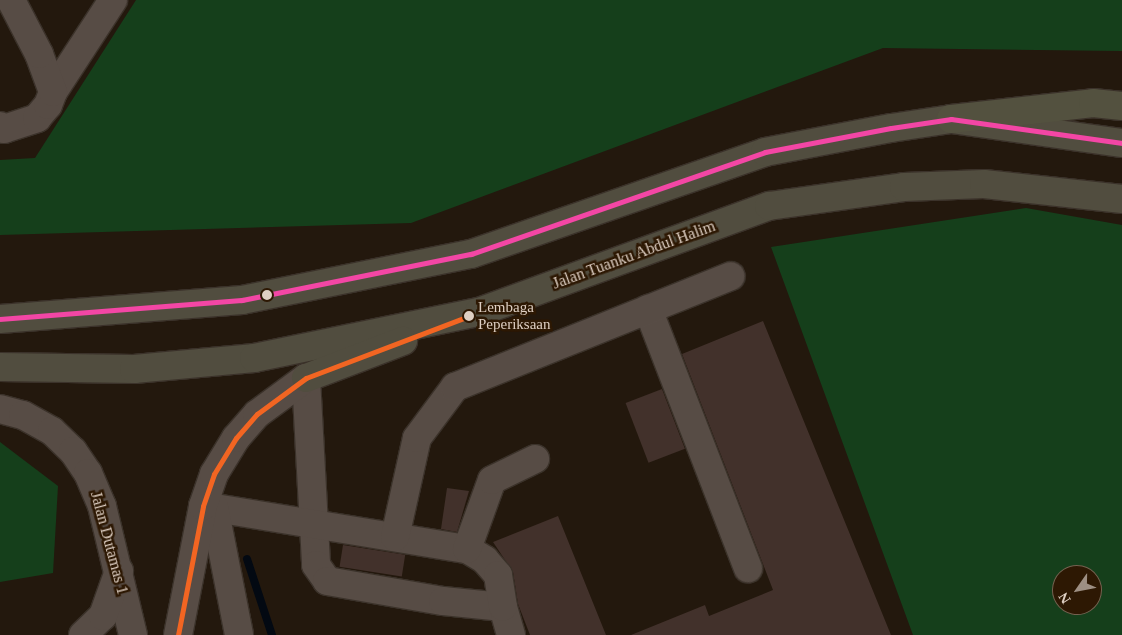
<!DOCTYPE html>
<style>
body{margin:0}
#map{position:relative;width:1122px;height:635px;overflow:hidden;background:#23180d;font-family:Georgia,serif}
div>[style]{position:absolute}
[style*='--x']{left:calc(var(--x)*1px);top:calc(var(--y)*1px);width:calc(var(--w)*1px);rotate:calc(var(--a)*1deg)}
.green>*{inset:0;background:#153f1b}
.stream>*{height:8px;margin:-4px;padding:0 4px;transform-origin:4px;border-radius:4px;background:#030912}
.building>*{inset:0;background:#42312b;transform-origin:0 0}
.roads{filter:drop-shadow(1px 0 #3b322a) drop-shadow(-1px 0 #3b322a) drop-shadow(0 1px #3b322a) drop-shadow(0 -1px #3b322a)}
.minor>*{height:28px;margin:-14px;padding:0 14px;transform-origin:14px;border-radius:14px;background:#574c45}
.major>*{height:28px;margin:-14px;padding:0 14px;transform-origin:14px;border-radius:14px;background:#514d3f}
.highway>*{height:28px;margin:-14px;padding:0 14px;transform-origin:14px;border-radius:14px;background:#53513f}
.bus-1>*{height:5px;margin:-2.5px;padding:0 2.5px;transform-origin:2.5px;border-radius:2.5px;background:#f346a5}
.bus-2>*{height:5px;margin:-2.5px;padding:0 2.5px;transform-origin:2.5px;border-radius:2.5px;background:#f26522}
.dots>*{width:14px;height:14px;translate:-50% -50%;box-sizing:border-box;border:2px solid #2d1803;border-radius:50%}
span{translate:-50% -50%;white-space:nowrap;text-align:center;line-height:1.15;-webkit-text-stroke:5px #2d1803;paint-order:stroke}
.bus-label{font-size:15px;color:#decfc3}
.left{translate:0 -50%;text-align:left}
.street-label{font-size:16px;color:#decfc3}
.north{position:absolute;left:1052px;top:565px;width:50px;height:50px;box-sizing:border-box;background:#2d1803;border:1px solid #746150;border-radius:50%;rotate:237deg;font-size:14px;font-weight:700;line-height:20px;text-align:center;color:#decfc3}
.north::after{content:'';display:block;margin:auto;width:18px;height:22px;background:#9d8f83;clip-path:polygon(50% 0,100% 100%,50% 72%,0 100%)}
</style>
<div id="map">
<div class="green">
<div style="clip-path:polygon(136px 0,1122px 0,1122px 51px,883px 48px,411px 223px,0 235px,0 160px,35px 158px)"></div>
<div style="clip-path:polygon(evenodd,1026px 208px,1122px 225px,1122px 635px,913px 635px,771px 247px,1026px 208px,1062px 575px,1092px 575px,1092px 605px,1062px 605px,1062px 575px)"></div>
<div style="clip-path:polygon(0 442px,58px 486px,53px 573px,0 582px)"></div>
</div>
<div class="stream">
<div style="--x:247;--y:559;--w:80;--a:71.8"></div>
</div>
<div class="building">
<div style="clip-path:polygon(763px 321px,891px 635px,631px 635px,705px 605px,709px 616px,773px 590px,682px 354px)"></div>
<div style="left:662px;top:389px;width:64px;height:39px;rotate:69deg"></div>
<div style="clip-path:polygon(447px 488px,469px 491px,457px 532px,441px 529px)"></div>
<div style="clip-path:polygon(558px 516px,606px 635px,530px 635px,518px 604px,513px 572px,493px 542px)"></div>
<div style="left:343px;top:545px;width:63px;height:22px;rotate:9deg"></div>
</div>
<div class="roads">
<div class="minor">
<div style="--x:53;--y:92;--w:110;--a:-56.9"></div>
<div style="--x:0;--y:126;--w:5;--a:37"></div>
<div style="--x:4;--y:129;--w:35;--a:-18"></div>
<div style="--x:37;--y:118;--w:17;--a:-50"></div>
<div style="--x:48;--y:105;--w:14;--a:-69"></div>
<div style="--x:53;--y:92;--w:40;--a:-110.2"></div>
<div style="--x:39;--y:54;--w:61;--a:-117.4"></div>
<div style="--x:648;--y:309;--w:278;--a:68.9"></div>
<div style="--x:306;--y:378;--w:187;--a:86.9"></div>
<div style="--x:316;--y:565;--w:19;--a:55"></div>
<div style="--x:327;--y:581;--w:118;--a:9.8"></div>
<div style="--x:443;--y:601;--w:60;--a:5.7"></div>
<div style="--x:503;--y:607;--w:29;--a:74"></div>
<div style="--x:0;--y:409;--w:24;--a:15"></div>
<div style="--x:23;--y:415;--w:33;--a:29"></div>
<div style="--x:52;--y:431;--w:29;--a:44"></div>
<div style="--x:73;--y:451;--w:27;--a:56"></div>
<div style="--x:88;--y:473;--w:36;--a:67"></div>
<div style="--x:102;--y:506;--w:133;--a:76.5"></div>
<div style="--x:203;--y:506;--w:267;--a:9.3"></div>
<div style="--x:467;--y:549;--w:21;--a:31"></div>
<div style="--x:485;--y:560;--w:20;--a:49"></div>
<div style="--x:498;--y:575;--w:32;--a:81"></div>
<div style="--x:214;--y:507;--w:130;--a:78.9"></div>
<div style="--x:395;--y:537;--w:101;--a:-77.5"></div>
<div style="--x:417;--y:438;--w:64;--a:-53.3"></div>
<div style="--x:455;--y:387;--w:297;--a:-21.9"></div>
<div style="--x:467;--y:549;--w:73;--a:-70.1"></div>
<div style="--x:492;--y:480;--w:48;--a:-26"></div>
<div style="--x:83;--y:635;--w:28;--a:-44"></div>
<div style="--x:103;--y:616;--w:48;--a:-70.4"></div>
<div style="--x:178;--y:635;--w:131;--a:-79"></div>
<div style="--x:203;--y:506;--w:34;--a:-71"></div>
<div style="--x:214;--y:474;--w:42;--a:-58.6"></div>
<div style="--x:236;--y:438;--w:32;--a:-49"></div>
<div style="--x:257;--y:414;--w:61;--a:-36.3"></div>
</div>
<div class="major">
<div style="--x:0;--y:319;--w:243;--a:-4.5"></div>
<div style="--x:242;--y:300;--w:234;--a:-11.4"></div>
<div style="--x:471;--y:254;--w:311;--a:-19.1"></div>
<div style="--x:765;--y:152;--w:128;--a:-10.8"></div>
<div style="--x:891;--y:128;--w:61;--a:-8.5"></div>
<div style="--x:951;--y:119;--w:173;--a:8"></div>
<div style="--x:0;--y:367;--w:134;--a:0.9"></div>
<div style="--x:134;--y:369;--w:121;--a:-5.2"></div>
<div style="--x:254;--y:358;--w:230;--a:-11.6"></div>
<div style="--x:479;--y:312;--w:309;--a:-20.1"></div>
<div style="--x:769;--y:206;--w:136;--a:-8"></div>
<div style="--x:904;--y:187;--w:80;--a:-2.1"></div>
<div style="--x:984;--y:184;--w:139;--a:6.2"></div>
<div style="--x:306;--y:378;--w:104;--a:-20.9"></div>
</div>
<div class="highway">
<div style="--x:951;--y:119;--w:143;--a:-6.4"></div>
<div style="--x:1093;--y:103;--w:29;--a:6"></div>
</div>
</div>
<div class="bus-1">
<div style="--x:0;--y:319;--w:243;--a:-4.5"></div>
<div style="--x:242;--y:300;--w:234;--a:-11.4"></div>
<div style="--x:471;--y:254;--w:311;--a:-19.1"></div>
<div style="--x:765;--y:152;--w:128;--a:-10.8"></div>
<div style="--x:891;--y:128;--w:61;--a:-8.5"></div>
<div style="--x:951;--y:119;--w:173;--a:8"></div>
</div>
<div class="bus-2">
<div style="--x:178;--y:635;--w:131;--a:-79"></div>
<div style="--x:203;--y:506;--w:34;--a:-71"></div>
<div style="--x:214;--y:474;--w:42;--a:-58.6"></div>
<div style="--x:236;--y:438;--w:32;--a:-49"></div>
<div style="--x:257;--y:414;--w:61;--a:-36.3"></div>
<div style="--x:306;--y:378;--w:174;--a:-20.8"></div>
</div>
<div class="dots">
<div style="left:267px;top:295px;background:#decfc3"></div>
<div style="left:469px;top:316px;background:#decfc3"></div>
</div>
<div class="bus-label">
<span class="left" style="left:478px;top:316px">Lembaga<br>Peperiksaan</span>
</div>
<div class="street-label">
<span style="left:634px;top:255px;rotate:-20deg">Jalan Tuanku Abdul Halim</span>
<span style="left:109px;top:543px;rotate:75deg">Jalan Dutamas 1</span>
</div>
<div class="north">N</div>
</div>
